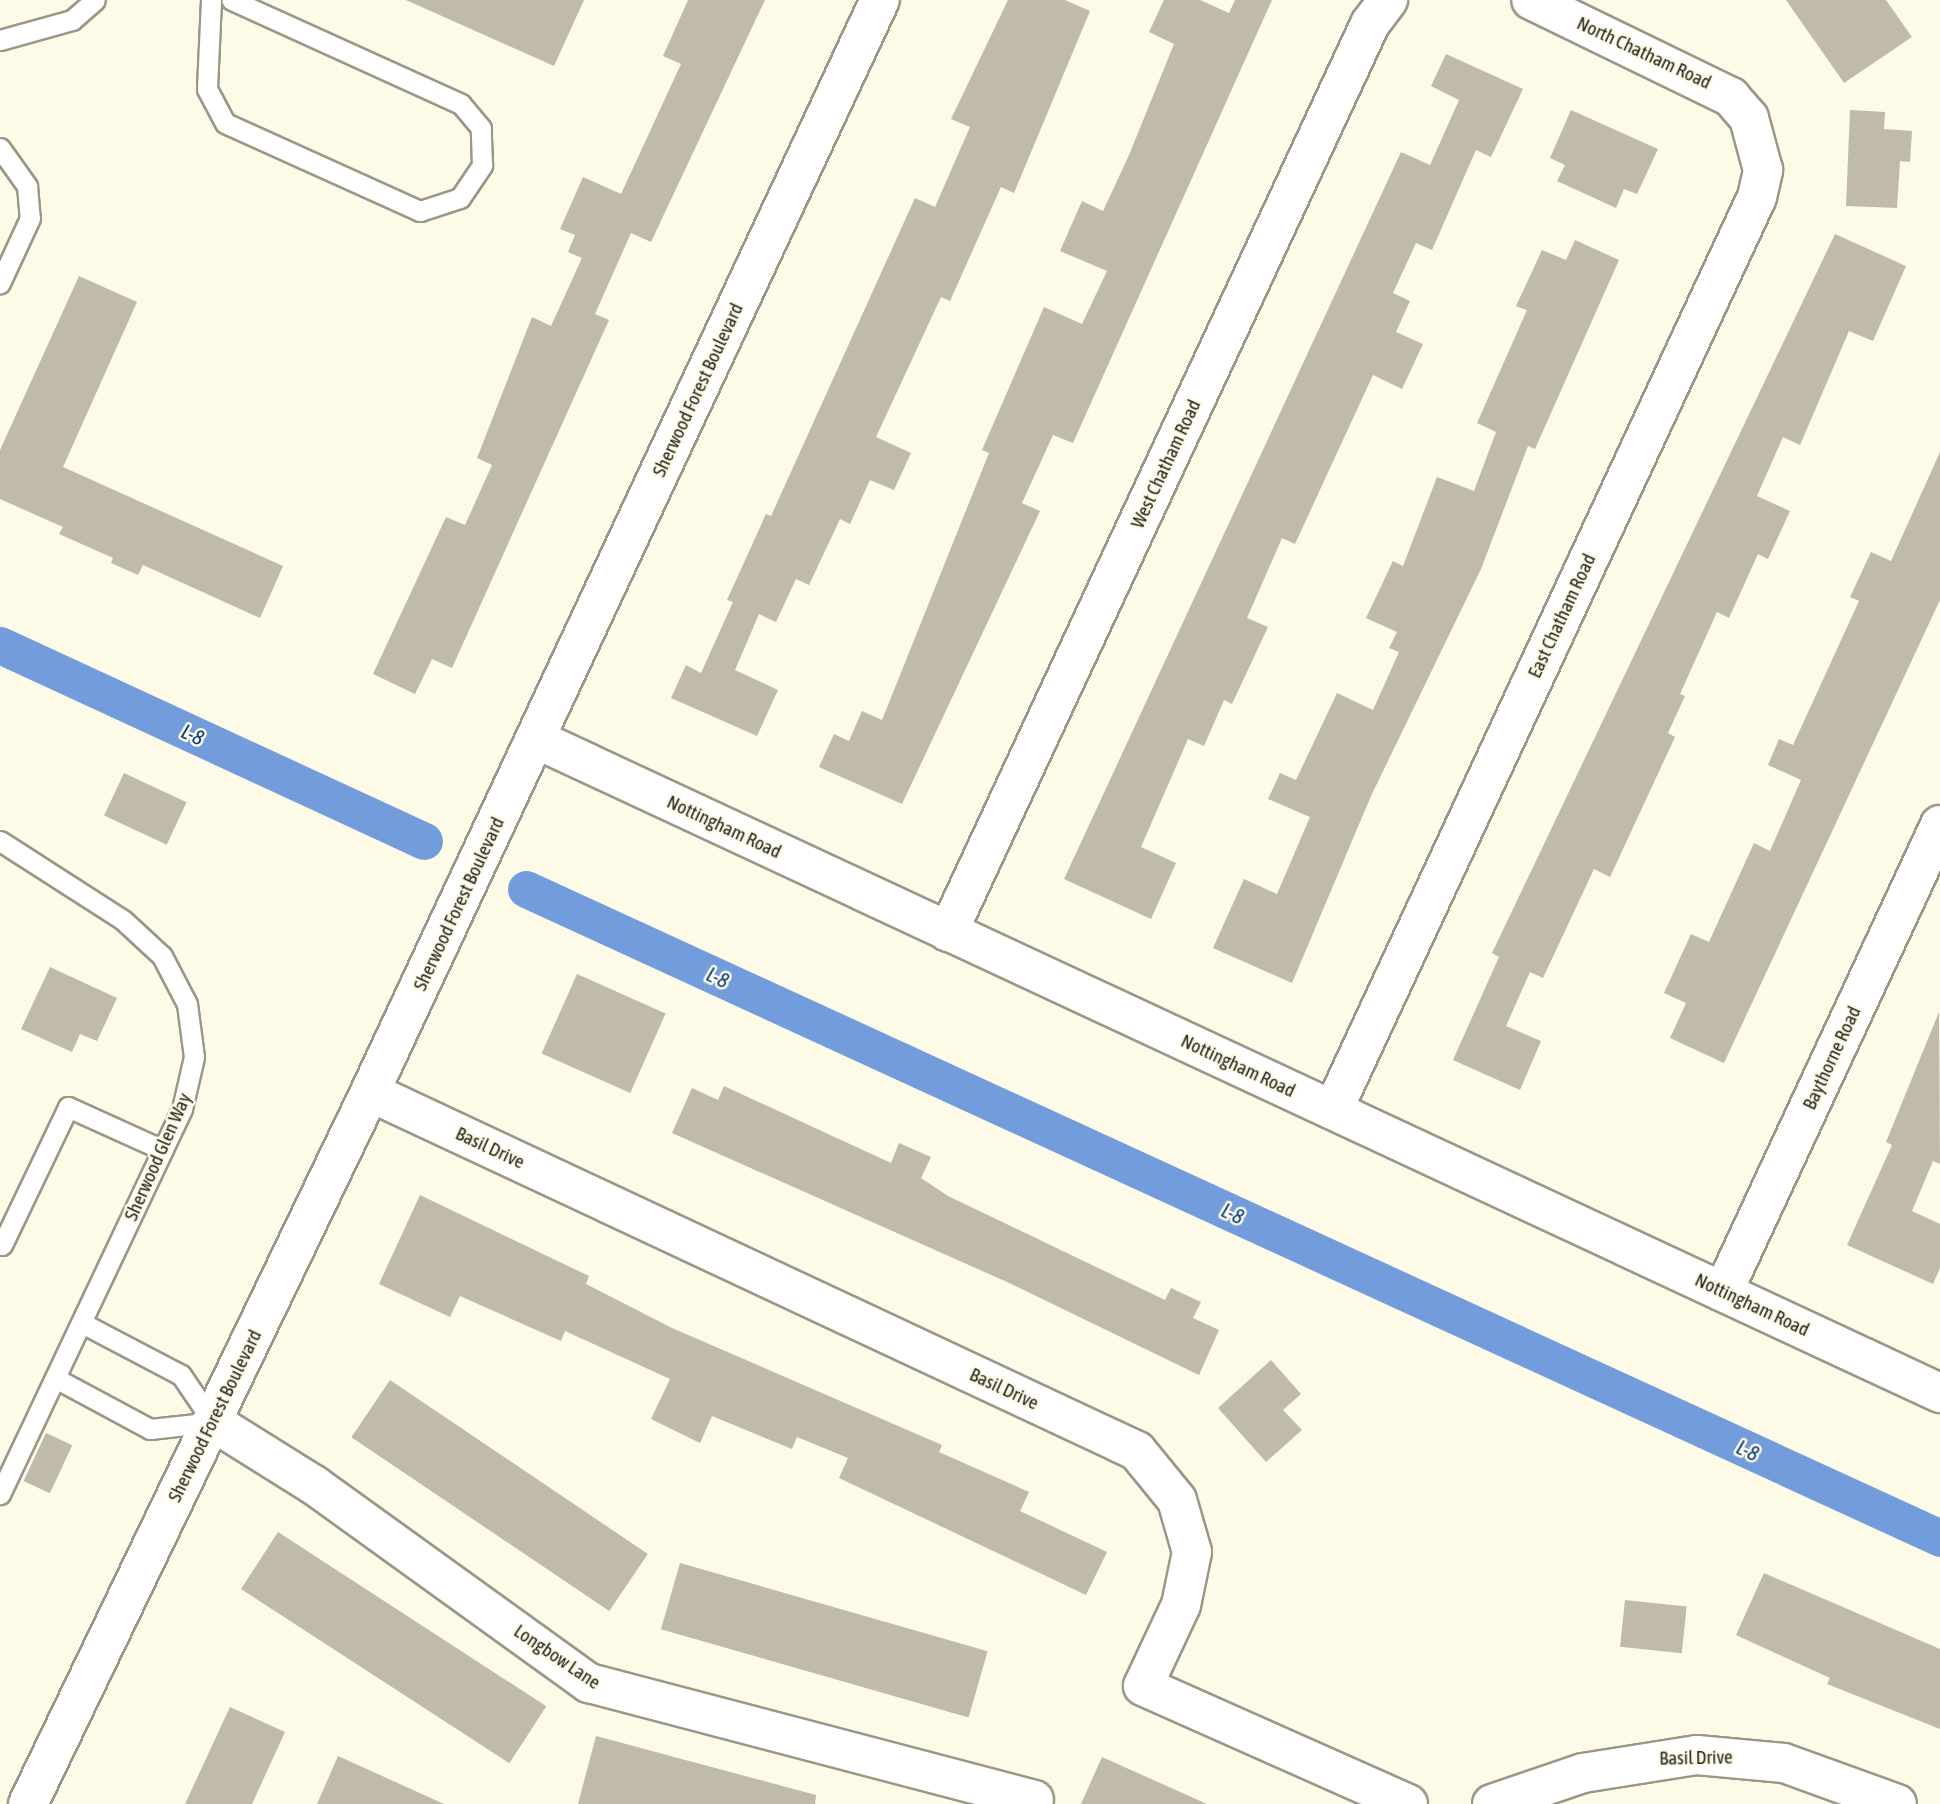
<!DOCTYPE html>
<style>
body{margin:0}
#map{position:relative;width:1940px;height:1804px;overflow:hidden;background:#fefae8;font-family:"Asap Condensed",sans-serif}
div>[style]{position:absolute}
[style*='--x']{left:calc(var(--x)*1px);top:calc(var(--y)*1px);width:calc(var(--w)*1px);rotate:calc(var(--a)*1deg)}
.canal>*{height:37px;margin:-18.5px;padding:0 18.5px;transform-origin:18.5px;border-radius:18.5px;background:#739cdc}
.building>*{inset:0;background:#bfbaaa;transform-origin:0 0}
.roads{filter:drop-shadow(2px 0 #9b9787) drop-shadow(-2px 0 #9b9787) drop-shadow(0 2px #9b9787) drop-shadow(0 -2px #9b9787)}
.service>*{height:19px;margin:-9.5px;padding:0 9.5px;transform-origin:9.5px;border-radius:9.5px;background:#fff}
.minor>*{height:38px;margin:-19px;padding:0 19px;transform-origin:19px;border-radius:19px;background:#fff}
.tertiary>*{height:38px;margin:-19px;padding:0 19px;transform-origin:19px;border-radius:19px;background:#fff}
span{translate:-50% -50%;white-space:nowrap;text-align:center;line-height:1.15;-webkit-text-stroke:5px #fefae8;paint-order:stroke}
.street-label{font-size:19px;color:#26241e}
.water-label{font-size:21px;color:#0a3c86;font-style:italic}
</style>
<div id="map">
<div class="canal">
<div style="--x:0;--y:645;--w:467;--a:24.8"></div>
<div style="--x:526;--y:889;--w:1556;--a:24.65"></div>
</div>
<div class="building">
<div style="clip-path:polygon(406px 0,584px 0,554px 66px)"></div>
<div style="clip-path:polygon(688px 0,765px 0,651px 242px,631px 233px,595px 314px,609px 320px,452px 668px,432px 659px,415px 694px,373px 674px,446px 517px,465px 525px,492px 465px,477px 458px,532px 317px,551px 326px,582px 258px,568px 252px,575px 235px,560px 229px,583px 177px,621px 194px,681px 64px,663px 56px)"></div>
<div style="clip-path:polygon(1008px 0,1065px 0,1090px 11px,1014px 193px,1001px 187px,950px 301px,941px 297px,876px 437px,911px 453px,894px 490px,870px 480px,850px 524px,840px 519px,809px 585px,796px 579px,776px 622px,759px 614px,735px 670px,778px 690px,757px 736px,671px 698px,686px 665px,701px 673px,733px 602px,727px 600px,766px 514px,771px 516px,915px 198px,935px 207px,970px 127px,951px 119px)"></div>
<div style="clip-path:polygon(1164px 0,1200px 0,1229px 13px,1235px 0,1272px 0,1073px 443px,1053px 435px,1022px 503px,1040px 511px,902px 804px,819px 767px,834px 734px,849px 741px,862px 711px,882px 720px,989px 453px,982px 450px,1044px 307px,1082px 324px,1107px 271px,1060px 251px,1082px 201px,1103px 211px,1129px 155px,1174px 44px,1149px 32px)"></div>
<div style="clip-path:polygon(1786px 0,1886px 0,1912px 37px,1844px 83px)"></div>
<div style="clip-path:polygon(1446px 54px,1523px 89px,1491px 157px,1476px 150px,1432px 250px,1416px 243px,1393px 293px,1410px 301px,1396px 332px,1423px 344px,1402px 389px,1373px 375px,1295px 544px,1282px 538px,1247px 618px,1268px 627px,1232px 704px,1224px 700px,1204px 746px,1188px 739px,1141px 847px,1176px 863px,1151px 919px,1064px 879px,1401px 152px,1430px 165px,1459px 100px,1431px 86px)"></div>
<div style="clip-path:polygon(1571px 110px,1658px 149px,1637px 194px,1624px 189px,1616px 208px,1557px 181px,1565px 165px,1550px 158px)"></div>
<div style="clip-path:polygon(1850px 110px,1885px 112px,1884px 129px,1912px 131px,1910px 162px,1900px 161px,1897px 208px,1846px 206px)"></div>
<div style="clip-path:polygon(1835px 234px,1906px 266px,1873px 341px,1849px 331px,1800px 445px,1783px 437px,1757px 496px,1790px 511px,1768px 559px,1758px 554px,1729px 618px,1717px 612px,1680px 694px,1685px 696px,1668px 733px,1675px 737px,1610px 877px,1594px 869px,1543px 978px,1530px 972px,1506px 1026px,1541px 1041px,1520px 1090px,1453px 1060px,1499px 957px,1492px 953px)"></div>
<div style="clip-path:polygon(1575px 240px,1619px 260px,1535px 449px,1528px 446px,1481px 569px,1371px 796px,1292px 983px,1213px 948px,1244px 879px,1277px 894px,1310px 817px,1268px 799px,1280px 773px,1296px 780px,1337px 693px,1373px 710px,1399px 652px,1389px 648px,1397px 632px,1366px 618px,1393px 561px,1403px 566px,1437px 477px,1474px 491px,1496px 432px,1477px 423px,1527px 310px,1516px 306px,1542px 250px,1566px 260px)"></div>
<div style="clip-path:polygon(79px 276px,137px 302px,63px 467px,283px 566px,260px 618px,143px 565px,138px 575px,111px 563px,113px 558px,59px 534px,63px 527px,0 499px,0 450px)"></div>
<div style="clip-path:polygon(1940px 452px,1940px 600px,1724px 1063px,1670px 1038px,1686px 1003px,1664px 993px,1691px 934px,1709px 942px,1754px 843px,1770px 851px,1801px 780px,1768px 765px,1779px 739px,1793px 745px,1859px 601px,1850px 597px,1871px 552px,1891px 561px)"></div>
<div style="left:124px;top:773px;width:69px;height:47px;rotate:25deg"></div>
<div style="clip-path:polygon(50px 967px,117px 998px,97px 1041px,80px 1034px,72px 1052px,21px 1029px)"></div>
<div style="left:577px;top:974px;width:97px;height:87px;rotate:24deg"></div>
<div style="clip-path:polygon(1939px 1012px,1940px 1164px,1933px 1161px,1912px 1211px,1940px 1224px,1940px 1268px,1933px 1284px,1847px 1245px,1892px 1145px,1886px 1142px)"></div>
<div style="clip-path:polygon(724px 1086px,891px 1163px,899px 1143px,931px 1157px,921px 1178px,948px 1196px,1165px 1300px,1171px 1288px,1201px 1302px,1193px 1318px,1219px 1330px,1199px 1375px,1007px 1282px,672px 1133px,692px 1088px,718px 1100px)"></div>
<div style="clip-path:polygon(420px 1195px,589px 1276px,586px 1284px,672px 1328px,942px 1445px,939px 1452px,1029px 1492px,1020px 1511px,1107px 1552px,1086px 1595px,839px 1478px,848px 1458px,797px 1437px,792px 1449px,712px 1416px,700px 1443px,651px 1419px,670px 1379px,565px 1331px,561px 1341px,460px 1296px,450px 1317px,379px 1284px)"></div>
<div style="clip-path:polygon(1271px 1360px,1301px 1394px,1283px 1410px,1302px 1430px,1266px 1462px,1218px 1408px)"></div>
<div style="left:390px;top:1380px;width:311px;height:69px;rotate:34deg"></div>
<div style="left:46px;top:1433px;width:29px;height:53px;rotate:25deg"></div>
<div style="left:278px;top:1532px;width:320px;height:68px;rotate:33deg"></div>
<div style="left:680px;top:1563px;width:320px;height:69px;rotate:16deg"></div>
<div style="clip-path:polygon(1764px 1573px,1940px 1649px,1940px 1729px,1827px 1684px,1830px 1678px,1736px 1635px)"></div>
<div style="left:1625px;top:1600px;width:62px;height:47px;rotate:6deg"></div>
<div style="clip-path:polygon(230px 1707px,285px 1732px,252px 1804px,185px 1804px)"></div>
<div style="clip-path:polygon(596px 1736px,816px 1795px,815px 1804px,578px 1804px)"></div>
<div style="clip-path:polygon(338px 1756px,444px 1804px,317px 1804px)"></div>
<div style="clip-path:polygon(1102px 1757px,1207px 1804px,1081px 1804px)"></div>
</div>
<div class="roads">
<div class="service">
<div style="--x:211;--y:0;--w:89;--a:92.6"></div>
<div style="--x:207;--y:89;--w:38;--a:62"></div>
<div style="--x:225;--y:123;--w:214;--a:24.3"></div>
<div style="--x:420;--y:211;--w:42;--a:-18"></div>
<div style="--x:460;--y:198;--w:40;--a:-56"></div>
<div style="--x:482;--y:165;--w:37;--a:-92"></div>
<div style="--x:481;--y:128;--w:31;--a:-130"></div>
<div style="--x:461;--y:104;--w:252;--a:-155.6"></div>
<div style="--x:0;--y:40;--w:75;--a:-15.5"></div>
<div style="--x:72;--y:20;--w:30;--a:-41"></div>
<div style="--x:0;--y:148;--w:47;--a:54.6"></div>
<div style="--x:27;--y:186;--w:32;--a:85"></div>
<div style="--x:30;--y:218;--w:72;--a:114.8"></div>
<div style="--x:0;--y:841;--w:146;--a:32.7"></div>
<div style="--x:123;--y:920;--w:53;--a:42.7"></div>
<div style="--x:162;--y:956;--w:54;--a:62.5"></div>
<div style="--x:187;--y:1004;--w:53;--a:82.5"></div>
<div style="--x:194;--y:1057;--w:53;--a:103"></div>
<div style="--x:182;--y:1109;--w:426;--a:115.3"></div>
<div style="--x:2;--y:1245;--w:153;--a:-64.4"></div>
<div style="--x:68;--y:1107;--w:104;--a:24.4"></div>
<div style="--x:55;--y:1378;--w:108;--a:28.2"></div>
<div style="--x:150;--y:1429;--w:63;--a:-6.3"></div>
<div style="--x:213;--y:1422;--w:57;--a:-124.2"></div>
<div style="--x:181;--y:1375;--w:112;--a:-152.3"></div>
</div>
<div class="minor">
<div style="--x:536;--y:739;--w:1549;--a:24.98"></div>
<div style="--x:948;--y:932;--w:1001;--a:-65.07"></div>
<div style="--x:1370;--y:24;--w:30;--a:-53"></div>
<div style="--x:370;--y:1092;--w:847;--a:25.08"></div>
<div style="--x:1137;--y:1451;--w:63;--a:50.8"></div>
<div style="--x:1177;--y:1500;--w:54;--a:73.9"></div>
<div style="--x:1192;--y:1552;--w:54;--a:101.7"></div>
<div style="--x:1181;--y:1605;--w:89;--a:115.1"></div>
<div style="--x:1143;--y:1686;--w:290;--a:24"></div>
<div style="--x:1333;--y:1110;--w:1007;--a:-65.09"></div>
<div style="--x:1757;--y:197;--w:28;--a:-77"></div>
<div style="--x:1763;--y:170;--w:54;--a:-105.1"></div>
<div style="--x:1749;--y:118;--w:28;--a:-131"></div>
<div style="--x:1731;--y:97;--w:222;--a:-154.1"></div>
<div style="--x:1723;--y:1292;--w:515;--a:-65.08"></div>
<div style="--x:213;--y:1422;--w:119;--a:32"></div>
<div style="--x:314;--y:1485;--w:339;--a:35.8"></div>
<div style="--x:589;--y:1683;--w:460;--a:14.7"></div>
<div style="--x:1492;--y:1804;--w:96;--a:-18.8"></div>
<div style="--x:1583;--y:1773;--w:115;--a:-9"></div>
<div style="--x:1697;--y:1755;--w:87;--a:5.3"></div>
<div style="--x:1784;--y:1763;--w:120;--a:19.9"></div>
</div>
<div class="tertiary">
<div style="--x:28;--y:1804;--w:790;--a:-64.34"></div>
<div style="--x:370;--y:1092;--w:1205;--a:-64.97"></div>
</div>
</div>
<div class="street-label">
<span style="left:1644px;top:53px;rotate:25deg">North Chatham Road</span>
<span style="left:698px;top:390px;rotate:-65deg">Sherwood Forest Boulevard</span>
<span style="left:1166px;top:464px;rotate:-65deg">West Chatham Road</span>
<span style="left:1562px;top:616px;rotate:-65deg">East Chatham Road</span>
<span style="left:724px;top:827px;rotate:25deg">Nottingham Road</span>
<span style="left:459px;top:904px;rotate:-65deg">Sherwood Forest Boulevard</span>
<span style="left:1832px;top:1058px;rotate:-65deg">Baythorne Road</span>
<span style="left:1238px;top:1066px;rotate:25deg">Nottingham Road</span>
<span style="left:490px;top:1148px;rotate:25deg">Basil Drive</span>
<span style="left:158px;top:1157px;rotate:-66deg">Sherwood Glen Way</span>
<span style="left:1752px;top:1305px;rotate:25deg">Nottingham Road</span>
<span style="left:1004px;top:1389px;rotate:25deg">Basil Drive</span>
<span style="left:215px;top:1416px;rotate:-64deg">Sherwood Forest Boulevard</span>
<span style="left:557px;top:1657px;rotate:34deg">Longbow Lane</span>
<span style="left:1696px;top:1758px;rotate:-1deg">Basil Drive</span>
</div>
<div class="water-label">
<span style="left:193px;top:734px;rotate:25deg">L-8</span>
<span style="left:718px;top:977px;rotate:25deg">L-8</span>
<span style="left:1233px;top:1213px;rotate:25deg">L-8</span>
<span style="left:1748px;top:1450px;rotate:25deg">L-8</span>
</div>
</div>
